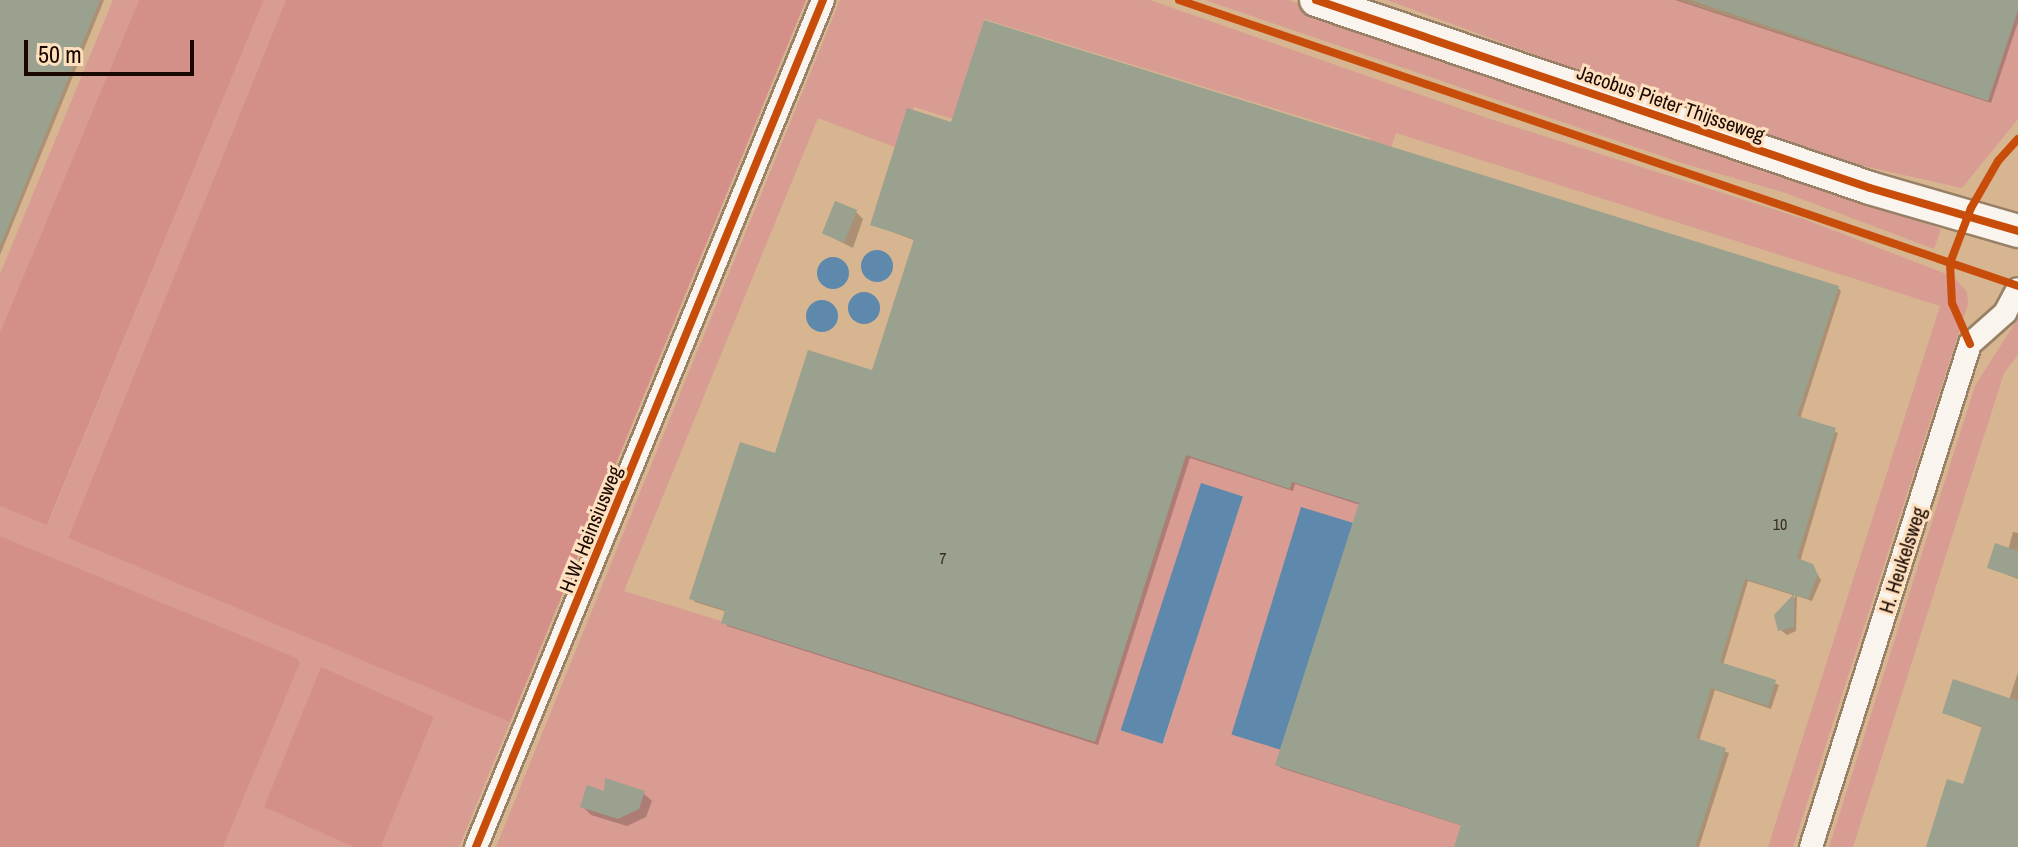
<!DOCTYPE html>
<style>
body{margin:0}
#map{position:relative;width:2018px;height:847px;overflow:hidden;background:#d6b590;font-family:"Archivo Narrow",sans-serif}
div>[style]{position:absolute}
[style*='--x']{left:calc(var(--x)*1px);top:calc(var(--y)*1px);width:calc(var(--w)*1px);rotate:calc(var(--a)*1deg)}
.green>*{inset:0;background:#d89c93}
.forest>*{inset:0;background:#d58f89}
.water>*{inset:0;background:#5e89ad;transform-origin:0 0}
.round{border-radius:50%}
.shadow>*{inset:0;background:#0003}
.building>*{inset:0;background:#9aa18e;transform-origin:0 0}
.roads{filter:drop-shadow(2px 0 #978065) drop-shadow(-2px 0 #978065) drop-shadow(0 2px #978065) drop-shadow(0 -2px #978065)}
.street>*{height:22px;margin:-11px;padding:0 11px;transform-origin:11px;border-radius:11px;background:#f9f4ee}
.secondary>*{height:32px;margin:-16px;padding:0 16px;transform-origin:16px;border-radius:16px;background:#f9f4ee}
.cycleway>*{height:8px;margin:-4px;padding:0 4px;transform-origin:4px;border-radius:4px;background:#c94d0a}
span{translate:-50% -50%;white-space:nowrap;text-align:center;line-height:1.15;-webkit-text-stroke:6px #fedfbe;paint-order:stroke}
.number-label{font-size:16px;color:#392e24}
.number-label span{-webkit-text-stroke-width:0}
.street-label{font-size:20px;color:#190800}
.scale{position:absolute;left:24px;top:40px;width:170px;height:36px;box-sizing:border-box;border:4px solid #190800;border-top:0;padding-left:10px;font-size:24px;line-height:28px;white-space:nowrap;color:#190800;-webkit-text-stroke:6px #fedfbe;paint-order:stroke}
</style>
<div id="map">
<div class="green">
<div style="clip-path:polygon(113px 0,139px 0,0 332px,0 274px)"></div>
<div style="clip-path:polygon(264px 0,286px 0,68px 538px,510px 722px,459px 847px,381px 847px,434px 718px,264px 807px,353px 847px,223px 847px,300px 663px,297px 658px,0 536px,0 506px,48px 524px)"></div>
<div style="clip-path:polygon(evenodd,840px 0,1150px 0,1487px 118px,1804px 219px,1954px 277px,1967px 292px,1968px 304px,1793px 847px,1768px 847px,1940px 306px,1396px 133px,1337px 316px,1363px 494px,1354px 523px,1301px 508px,1472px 810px,1461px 847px,496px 847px,840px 0,984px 19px,1370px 138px,1268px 470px,876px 368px,1090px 735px,624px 591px,818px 118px,900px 149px,914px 107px,953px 119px,984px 19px,840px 0,1201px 484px,1242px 497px,1163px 744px,1201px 484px)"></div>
<div style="clip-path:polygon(1205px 0,1289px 0,1941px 229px,1934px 249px,1783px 192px,1685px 164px)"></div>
<div style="clip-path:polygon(1387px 0,1679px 0,1988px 101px,2018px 10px,2018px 119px,1962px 188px,1863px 166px,1675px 106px)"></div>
<div style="clip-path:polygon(2018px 318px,2018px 355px,2004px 373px,1853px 847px,1829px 847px,1975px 386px)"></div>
</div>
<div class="forest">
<div style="clip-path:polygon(139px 0,264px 0,47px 525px,0 506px,0 332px)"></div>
<div style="clip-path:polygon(286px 0,806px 0,510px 722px,68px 538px)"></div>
<div style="clip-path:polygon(0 536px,297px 658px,300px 663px,223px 847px,0 847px)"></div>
<div style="clip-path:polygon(321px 667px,434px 717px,381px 847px,353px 847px,264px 807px)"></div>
</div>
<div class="water">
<div class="round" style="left:861px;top:250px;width:32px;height:32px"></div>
<div class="round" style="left:817px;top:257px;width:32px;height:32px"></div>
<div class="round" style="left:848px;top:292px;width:32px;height:32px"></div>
<div class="round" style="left:806px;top:300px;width:32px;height:32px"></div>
<div style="left:1201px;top:483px;width:44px;height:260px;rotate:18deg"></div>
<div style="left:1301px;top:507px;width:55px;height:238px;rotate:17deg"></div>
</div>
<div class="shadow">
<div style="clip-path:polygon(0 0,104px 0,0 255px)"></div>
<div style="clip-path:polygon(1675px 0,2018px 0,2018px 22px,1991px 103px)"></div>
<div style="clip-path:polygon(953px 125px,1838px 288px,1841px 291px,1800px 419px,1838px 433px,1800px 562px,1812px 565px,1821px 580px,1812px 601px,1797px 596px,1796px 631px,1787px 635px,1777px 627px,1776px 616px,1796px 596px,1748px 581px,1723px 665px,1779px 685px,1771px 709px,1715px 690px,1699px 741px,1729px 753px,1699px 847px,1456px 847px,1463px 826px,1281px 768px,1277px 764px,1360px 505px,1295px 484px,1293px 491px,1190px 458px,1098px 745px,727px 626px,727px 612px,695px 602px,692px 598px,776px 456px,873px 373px,916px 241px,872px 224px)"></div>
<div style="clip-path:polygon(856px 212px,863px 219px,853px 248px,825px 234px)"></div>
<div style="clip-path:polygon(2013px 532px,2018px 533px,2018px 579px,1989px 568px,2008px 550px)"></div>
<div style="clip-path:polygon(2018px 672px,2018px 847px,1928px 847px,1964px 786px,1983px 728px,1944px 713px,2009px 700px)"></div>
<div style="clip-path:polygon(605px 793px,643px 793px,652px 801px,646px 817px,627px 826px,591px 815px,583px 807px)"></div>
</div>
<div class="building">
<div style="clip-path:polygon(0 0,100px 0,1px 244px,0 243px)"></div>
<div style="clip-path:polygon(1691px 0,2018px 0,2018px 10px,1988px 101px)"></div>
<div style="clip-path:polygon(984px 20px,1839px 286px,1797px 416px,1836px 428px,1797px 558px,1813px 564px,1818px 575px,1808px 599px,1745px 579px,1720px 662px,1776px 680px,1768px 706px,1711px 688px,1696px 738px,1726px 748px,1695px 847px,1454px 847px,1461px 825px,1275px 765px,1359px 503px,1292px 482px,1290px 489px,1186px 455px,1095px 742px,721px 623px,725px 610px,689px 599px,740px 442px,775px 453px,808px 350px,872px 370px,914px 239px,870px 225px,907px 108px,951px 122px)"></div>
<div style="left:835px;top:201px;width:24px;height:35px;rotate:22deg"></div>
<div style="clip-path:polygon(1995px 543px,2018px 551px,2018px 578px,1987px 568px)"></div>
<div style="clip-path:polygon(1794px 594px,1794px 627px,1778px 631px,1774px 615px)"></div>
<div style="clip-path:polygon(1953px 679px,2018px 701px,2018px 847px,1926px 847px,1947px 779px,1963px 784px,1982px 726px,1942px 713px)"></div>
<div style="clip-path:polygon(605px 778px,645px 791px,639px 809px,618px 819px,580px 807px,587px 785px,604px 791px)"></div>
</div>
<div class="roads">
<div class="street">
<div style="--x:476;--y:847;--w:915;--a:-67.72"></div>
<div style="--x:1811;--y:847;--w:528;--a:-72.46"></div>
<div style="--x:1970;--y:344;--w:47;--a:-41.5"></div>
<div style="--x:2005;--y:313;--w:27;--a:-62"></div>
</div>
<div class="secondary">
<div style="--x:1316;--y:0;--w:585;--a:18.74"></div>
<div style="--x:1870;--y:188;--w:154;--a:16.2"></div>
</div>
</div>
<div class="cycleway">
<div style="--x:1179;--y:0;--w:886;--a:18.82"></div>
<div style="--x:1316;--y:0;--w:585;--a:18.74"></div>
<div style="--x:1870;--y:188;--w:154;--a:16.2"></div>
<div style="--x:1970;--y:344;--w:45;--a:-113.7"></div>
<div style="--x:1952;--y:303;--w:40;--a:-92.9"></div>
<div style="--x:1950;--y:263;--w:59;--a:-69.1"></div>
<div style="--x:1971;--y:208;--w:54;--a:-60.1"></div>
<div style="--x:1998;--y:161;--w:30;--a:-48"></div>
<div style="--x:476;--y:847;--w:915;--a:-67.72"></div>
</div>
<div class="number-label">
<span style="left:1780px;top:524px">10</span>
<span style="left:943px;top:558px">7</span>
</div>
<div class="street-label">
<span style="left:1671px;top:103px;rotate:19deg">Jacobus Pieter Thijsseweg</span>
<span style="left:590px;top:529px;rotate:-68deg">H.W. Heinsiusweg</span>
<span style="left:1902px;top:560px;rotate:-72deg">H. Heukelsweg</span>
</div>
<div class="scale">50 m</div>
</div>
